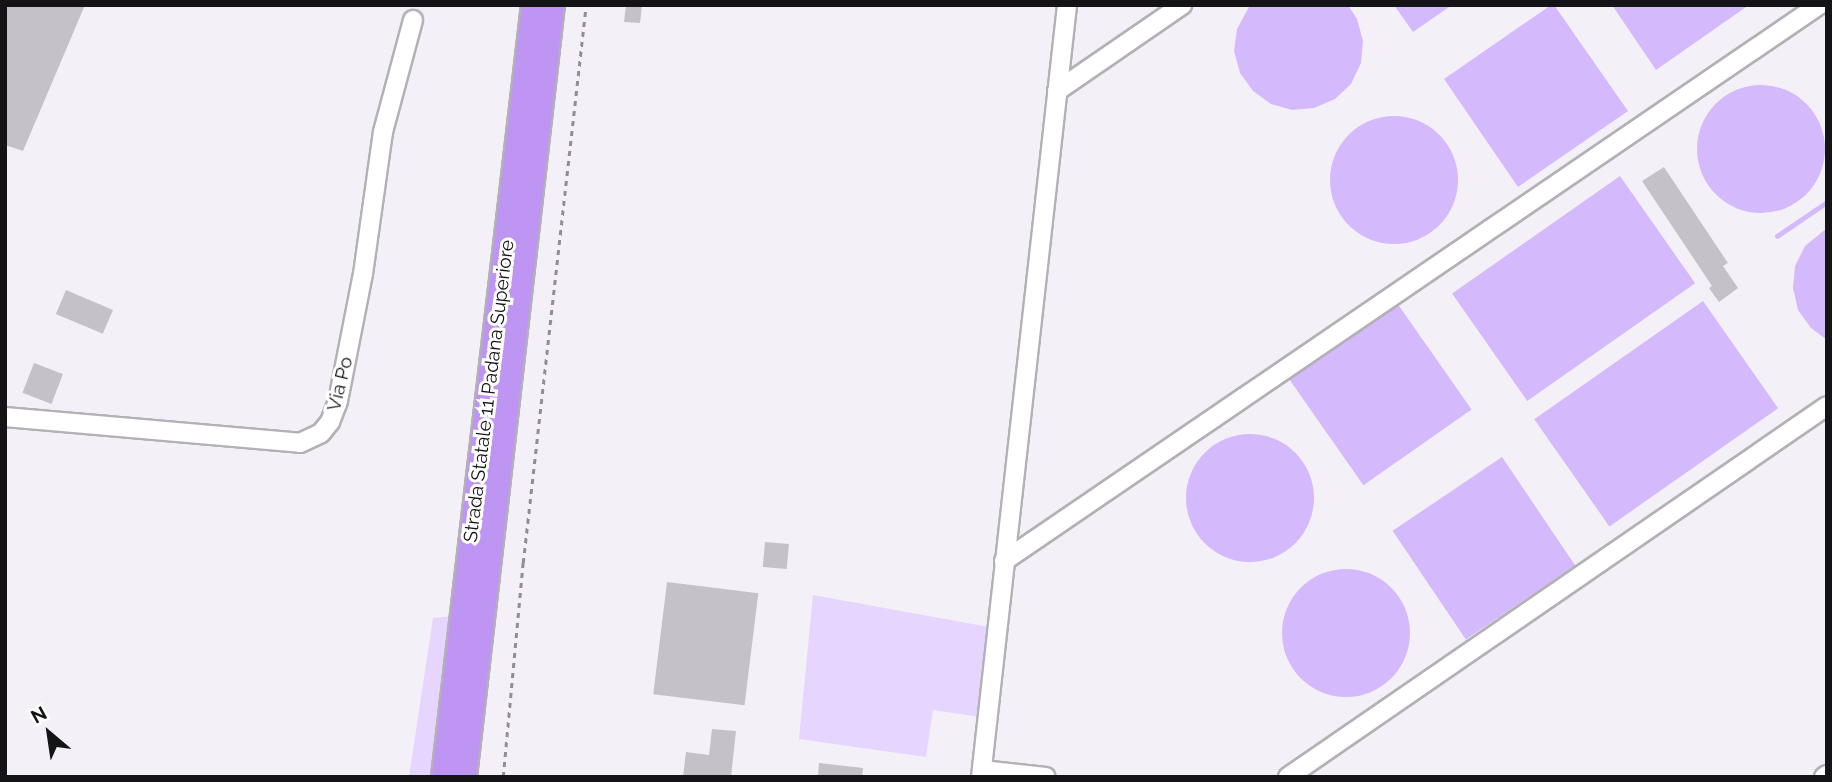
<!DOCTYPE html>
<style>
body{margin:0}
#map{position:relative;width:1832px;height:782px;overflow:hidden;background:#f3f1f7;font-family:Raleway,sans-serif}
div>[style]{position:absolute}
[style*='--x']{left:calc(var(--x)*1px);top:calc(var(--y)*1px);width:calc(var(--w)*1px);rotate:calc(var(--a)*1deg)}
.green>*{inset:0;background:#e5d5ff}
.water>*{inset:0;background:#d5b9fd;transform-origin:0 0}
.round{border-radius:50%}
.stream>*{height:4.5px;margin:-2.25px;padding:0 2.25px;transform-origin:2.25px;border-radius:2.25px;background:#d5b9fd}
.building>*{inset:0;background:#c4c2c8;transform-origin:0 0}
.path>*{height:2.5px;margin-top:-1.25px;transform-origin:0;background:repeating-linear-gradient(90deg,#908e92 0 5px,transparent 0 10px)}
.roads{filter:drop-shadow(2px 0 #b3b1b6) drop-shadow(-2px 0 #b3b1b6) drop-shadow(0 2px #b3b1b6) drop-shadow(0 -2px #b3b1b6)}
.minor>*{height:18px;margin:-9px;padding:0 9px;transform-origin:9px;border-radius:9px;background:#fff}
.highway>*{height:24px;margin:-12px;padding:0 12px;transform-origin:12px;border-radius:12px;background:#be95f3}
span{translate:-50% -50%;white-space:nowrap;text-align:center;line-height:1.15;-webkit-text-stroke:6px #fff;paint-order:stroke}
.street-label{font-size:19px;color:#141315}
.frame{position:absolute;inset:0;border:7px solid #141315;pointer-events:none}
.north{position:absolute;left:14px;top:698px;width:70px;height:70px;-webkit-text-stroke:5px #fff;paint-order:stroke;rotate:331deg;font-size:19px;font-weight:700;line-height:28px;text-align:center;color:#141315}
.north::after{content:'';display:block;margin:auto;width:24px;height:32px;background:#141315;clip-path:polygon(50% 0,100% 100%,50% 72%,0 100%)}
</style>
<div id="map">
<div class="green">
<div style="clip-path:polygon(813px 595px,989px 627px,981px 717px,933px 710px,926px 757px,799px 739px)"></div>
<div style="clip-path:polygon(455px 616px,436px 777px,409px 777px,433px 618px)"></div>
</div>
<div class="water">
<div style="clip-path:polygon(1250px 5px,1348px 5px,1357px 19px,1363px 41px,1361px 63px,1351px 84px,1335px 99px,1314px 108px,1292px 110px,1271px 104px,1253px 91px,1240px 73px,1234px 51px,1237px 29px)"></div>
<div style="clip-path:polygon(1394px 5px,1452px 5px,1413px 32px)"></div>
<div style="clip-path:polygon(1551px 5px,1554px 5px,1628px 111px,1518px 187px,1444px 79px)"></div>
<div style="clip-path:polygon(1612px 5px,1749px 5px,1656px 70px)"></div>
<div class="round" style="left:1697px;top:85px;width:128px;height:128px"></div>
<div class="round" style="left:1330px;top:116px;width:128px;height:128px"></div>
<div style="left:1620px;top:176px;width:131px;height:205px;rotate:55deg"></div>
<div style="clip-path:polygon(1827px 228px,1827px 340px,1811px 328px,1798px 310px,1793px 288px,1795px 266px,1805px 246px)"></div>
<div style="left:1703px;top:301px;width:131px;height:206px;rotate:55deg"></div>
<div style="left:1397px;top:303px;width:130px;height:132px;rotate:55deg"></div>
<div class="round" style="left:1186px;top:434px;width:128px;height:128px"></div>
<div style="left:1502px;top:457px;width:131px;height:132px;rotate:56deg"></div>
<div class="round" style="left:1282px;top:569px;width:128px;height:128px"></div>
</div>
<div class="stream">
<div style="--x:1777;--y:236;--w:60;--a:-34.2"></div>
</div>
<div class="building">
<div style="clip-path:polygon(5px 5px,85px 5px,23px 151px,5px 145px)"></div>
<div style="clip-path:polygon(626px 5px,642px 5px,640px 23px,624px 22px)"></div>
<div style="clip-path:polygon(1664px 167px,1728px 263px,1723px 266px,1738px 288px,1719px 302px,1709px 288px,1712px 286px,1642px 181px)"></div>
<div style="left:66px;top:290px;width:51px;height:26px;rotate:23deg"></div>
<div style="left:34px;top:363px;width:31px;height:32px;rotate:21deg"></div>
<div style="left:765px;top:542px;width:24px;height:25px;rotate:5deg"></div>
<div style="left:667px;top:582px;width:92px;height:113px;rotate:7deg"></div>
<div style="clip-path:polygon(712px 729px,736px 731px,731px 777px,683px 777px,686px 752px,709px 755px)"></div>
<div style="clip-path:polygon(819px 763px,863px 768px,862px 777px,818px 777px)"></div>
</div>
<div class="path">
<div style="--x:503;--y:777;--w:215;--a:-84.7"></div>
<div style="--x:523;--y:563;--w:562;--a:-83.56"></div>
</div>
<div class="roads">
<div class="minor">
<div style="--x:1057;--y:91;--w:152;--a:-34.5"></div>
<div style="--x:5;--y:417;--w:296;--a:5"></div>
<div style="--x:300;--y:443;--w:23;--a:-25"></div>
<div style="--x:321;--y:433;--w:14;--a:-51"></div>
<div style="--x:330;--y:422;--w:22;--a:-69"></div>
<div style="--x:338;--y:401;--w:129;--a:-78.9"></div>
<div style="--x:363;--y:274;--w:143;--a:-82"></div>
<div style="--x:383;--y:132;--w:116;--a:-75"></div>
<div style="--x:1004;--y:561;--w:987;--a:-34.3"></div>
<div style="--x:982;--y:770;--w:64;--a:6.2"></div>
<div style="--x:981;--y:777;--w:777;--a:-83.64"></div>
<div style="--x:1288;--y:777;--w:654;--a:-34.54"></div>
<div style="--x:1824;--y:777;--w:4;--a:-34"></div>
</div>
<div class="highway">
<div style="--x:444;--y:777;--w:777;--a:-83.35"></div>
<div style="--x:464;--y:777;--w:777;--a:-83.5"></div>
</div>
</div>
<div class="street-label">
<span style="left:340px;top:384px;rotate:-76deg">Via Po</span>
<span style="left:489px;top:391px;rotate:-83deg">Strada Statale 11 Padana Superiore</span>
</div>
<div class="frame"></div>
<div class="north">N</div>
</div>
